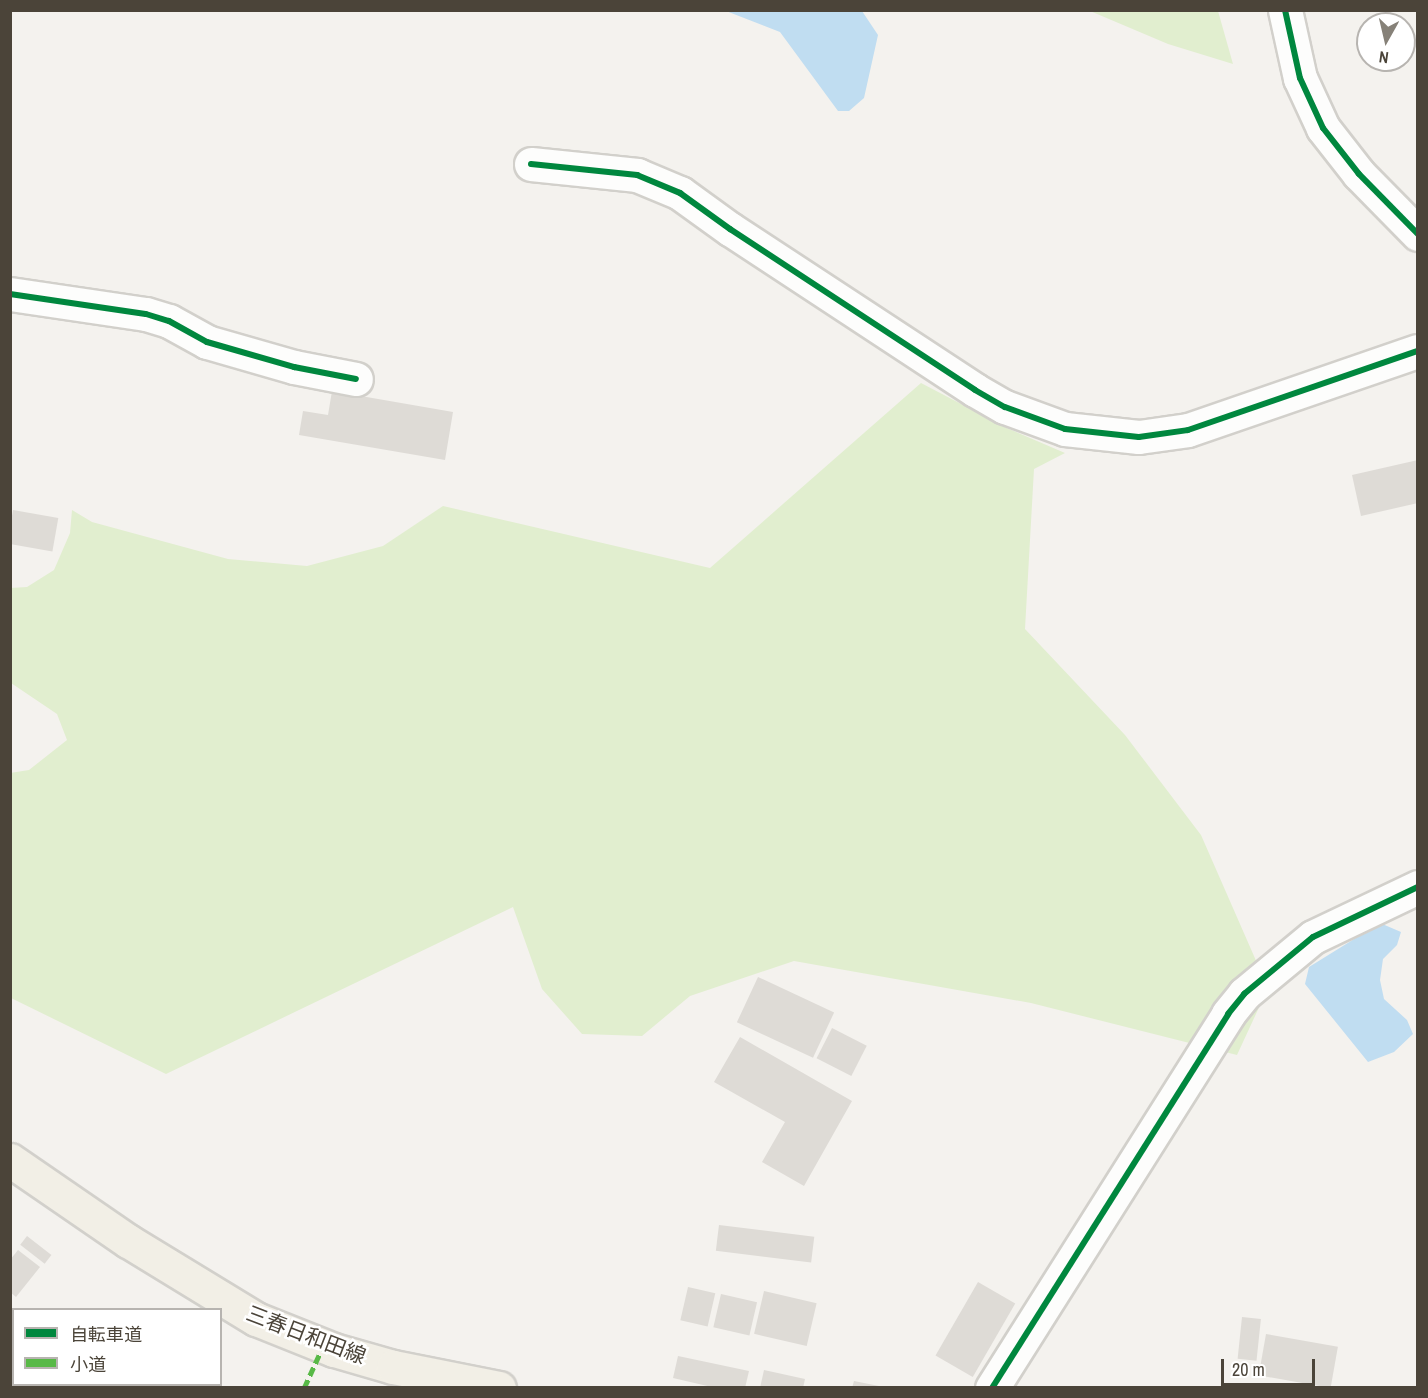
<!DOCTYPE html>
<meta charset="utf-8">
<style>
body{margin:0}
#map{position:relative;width:1428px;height:1398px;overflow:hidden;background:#f4f2ee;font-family:"Archivo Narrow","Noto Sans JP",sans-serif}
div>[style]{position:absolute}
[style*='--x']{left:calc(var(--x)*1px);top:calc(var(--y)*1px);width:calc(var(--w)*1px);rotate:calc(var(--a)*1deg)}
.green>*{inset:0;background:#e1eecf}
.water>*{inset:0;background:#c0ddf1}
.building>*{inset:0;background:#dedbd6;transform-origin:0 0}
.roads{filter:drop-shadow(2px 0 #d2d0cb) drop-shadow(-2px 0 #d2d0cb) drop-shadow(0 2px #d2d0cb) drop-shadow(0 -2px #d2d0cb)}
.minor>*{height:33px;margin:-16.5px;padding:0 16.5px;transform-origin:16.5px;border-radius:16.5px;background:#fdfdfc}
.major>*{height:33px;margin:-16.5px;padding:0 16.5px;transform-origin:16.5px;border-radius:16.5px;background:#f2efe6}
.quiet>*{height:4.5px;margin-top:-2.25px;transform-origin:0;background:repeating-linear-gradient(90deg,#58b947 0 9px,transparent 0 13.5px)}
.cycleway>*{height:6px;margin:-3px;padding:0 3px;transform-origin:3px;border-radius:3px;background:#00873e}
span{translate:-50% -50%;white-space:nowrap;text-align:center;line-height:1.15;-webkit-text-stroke:5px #fff;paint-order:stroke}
.street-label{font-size:21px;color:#4b4439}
.frame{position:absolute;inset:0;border:12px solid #4b4439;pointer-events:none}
.legend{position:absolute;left:12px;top:1308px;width:210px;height:78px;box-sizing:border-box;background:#fff;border:2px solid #b7b4b0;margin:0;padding:8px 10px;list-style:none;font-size:18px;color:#4b4439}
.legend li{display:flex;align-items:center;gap:12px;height:30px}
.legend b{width:30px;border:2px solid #b7b4b0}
.north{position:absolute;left:1356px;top:12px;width:60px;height:60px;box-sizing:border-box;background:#fff;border:2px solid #b7b4b0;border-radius:50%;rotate:188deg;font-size:16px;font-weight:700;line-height:24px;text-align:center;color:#4b4439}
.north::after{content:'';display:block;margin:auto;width:21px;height:27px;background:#868178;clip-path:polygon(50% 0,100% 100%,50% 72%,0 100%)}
.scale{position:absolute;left:1221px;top:1359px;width:94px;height:27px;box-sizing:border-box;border:3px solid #4b4439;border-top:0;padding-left:8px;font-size:18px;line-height:21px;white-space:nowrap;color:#4b4439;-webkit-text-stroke:4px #fff;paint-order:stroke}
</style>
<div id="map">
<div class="green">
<div style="clip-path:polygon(1090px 11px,1218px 11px,1233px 64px,1168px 44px)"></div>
<div style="clip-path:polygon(921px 383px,1009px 429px,1065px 453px,1034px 469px,1025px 629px,1125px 735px,1201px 835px,1268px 988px,1237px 1055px,1031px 1003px,794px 961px,690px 996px,642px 1036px,582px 1034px,542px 989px,513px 907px,166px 1074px,11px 998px,10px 773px,29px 770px,67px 740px,57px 714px,11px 683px,10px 588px,27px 587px,54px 570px,70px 533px,72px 510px,92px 522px,228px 559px,307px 566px,383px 546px,443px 506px,710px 568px)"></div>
</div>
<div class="water">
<div style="clip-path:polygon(726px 11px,862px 11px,878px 35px,864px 98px,849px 111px,838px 111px,780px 32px)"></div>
<div style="clip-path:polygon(1380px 923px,1401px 932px,1397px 945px,1383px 959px,1380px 980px,1384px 999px,1407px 1020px,1413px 1034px,1394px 1052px,1368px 1062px,1305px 984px,1309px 967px)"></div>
</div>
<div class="building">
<div style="clip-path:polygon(332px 391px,453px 412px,445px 460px,299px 435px,303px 411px,328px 415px)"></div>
<div style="clip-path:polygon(1418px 460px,1418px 503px,1361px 516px,1352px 475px)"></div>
<div style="left:13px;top:510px;width:46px;height:34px;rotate:10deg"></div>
<div style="left:758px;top:977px;width:84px;height:50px;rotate:25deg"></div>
<div style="left:832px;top:1028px;width:39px;height:34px;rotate:27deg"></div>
<div style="clip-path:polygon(740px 1037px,852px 1101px,804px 1186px,762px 1162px,785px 1122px,714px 1082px)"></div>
<div style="left:719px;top:1225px;width:96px;height:26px;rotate:7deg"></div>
<div style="left:27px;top:1236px;width:31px;height:11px;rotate:38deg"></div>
<div style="clip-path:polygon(18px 1250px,40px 1267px,16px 1297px,10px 1292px,10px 1260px)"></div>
<div style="left:978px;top:1282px;width:43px;height:85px;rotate:30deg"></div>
<div style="left:688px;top:1287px;width:28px;height:34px;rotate:13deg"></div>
<div style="left:764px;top:1291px;width:54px;height:44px;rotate:13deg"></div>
<div style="left:721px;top:1294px;width:37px;height:34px;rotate:13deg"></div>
<div style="left:1242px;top:1317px;width:19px;height:42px;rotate:6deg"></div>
<div style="left:1266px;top:1334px;width:73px;height:42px;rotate:10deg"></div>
<div style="clip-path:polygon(678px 1356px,749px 1371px,745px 1388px,716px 1388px,673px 1378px)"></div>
<div style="clip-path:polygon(764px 1370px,805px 1379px,803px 1388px,760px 1388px)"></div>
<div style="clip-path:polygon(854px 1381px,879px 1386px,879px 1388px,852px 1388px)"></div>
</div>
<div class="roads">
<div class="minor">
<div style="--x:1285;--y:10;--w:70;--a:77.6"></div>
<div style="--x:1300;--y:78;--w:55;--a:65.3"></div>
<div style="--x:1323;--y:128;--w:58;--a:52"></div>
<div style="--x:1359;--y:174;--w:84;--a:45.5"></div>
<div style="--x:531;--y:164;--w:107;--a:5.9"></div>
<div style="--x:637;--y:175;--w:47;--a:22.7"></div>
<div style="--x:680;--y:193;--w:62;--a:35.8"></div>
<div style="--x:730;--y:229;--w:293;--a:33.3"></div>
<div style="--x:975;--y:390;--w:34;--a:30"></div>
<div style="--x:1005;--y:407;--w:64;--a:20.1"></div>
<div style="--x:1065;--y:429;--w:74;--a:6.2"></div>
<div style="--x:1139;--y:437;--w:49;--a:-8.1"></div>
<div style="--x:1188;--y:430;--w:243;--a:-19"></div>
<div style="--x:10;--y:294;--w:137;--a:8.4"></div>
<div style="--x:146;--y:314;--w:24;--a:17"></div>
<div style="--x:169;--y:321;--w:43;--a:28.9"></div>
<div style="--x:207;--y:342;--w:91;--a:16"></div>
<div style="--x:294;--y:367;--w:63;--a:11"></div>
<div style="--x:992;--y:1388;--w:442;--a:-57.7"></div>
<div style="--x:1228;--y:1014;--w:26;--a:-51"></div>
<div style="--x:1244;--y:994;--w:89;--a:-39.6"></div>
<div style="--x:1313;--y:937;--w:116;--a:-25.5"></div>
</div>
<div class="major">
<div style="--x:10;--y:1160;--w:143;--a:34.5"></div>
<div style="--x:128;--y:1241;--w:150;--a:31.4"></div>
<div style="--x:256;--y:1319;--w:84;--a:21.7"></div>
<div style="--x:334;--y:1350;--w:61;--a:16.1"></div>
<div style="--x:393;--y:1367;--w:108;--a:11.2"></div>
</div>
</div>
<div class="quiet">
<div style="--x:304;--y:1388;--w:46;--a:-65.7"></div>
</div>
<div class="cycleway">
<div style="--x:1285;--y:10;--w:70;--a:77.6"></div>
<div style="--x:1300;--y:78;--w:55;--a:65.3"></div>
<div style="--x:1323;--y:128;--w:58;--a:52"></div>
<div style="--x:1359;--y:174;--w:84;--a:45.5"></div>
<div style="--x:531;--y:164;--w:107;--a:5.9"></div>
<div style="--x:637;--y:175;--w:47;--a:22.7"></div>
<div style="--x:680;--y:193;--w:62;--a:35.8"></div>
<div style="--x:730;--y:229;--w:293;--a:33.3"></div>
<div style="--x:975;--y:390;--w:34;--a:30"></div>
<div style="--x:1005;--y:407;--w:64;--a:20.1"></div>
<div style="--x:1065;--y:429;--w:74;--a:6.2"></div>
<div style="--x:1139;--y:437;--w:49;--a:-8.1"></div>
<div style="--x:1188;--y:430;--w:243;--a:-19"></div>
<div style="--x:10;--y:294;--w:137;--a:8.4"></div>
<div style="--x:146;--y:314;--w:24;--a:17"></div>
<div style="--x:169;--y:321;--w:43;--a:28.9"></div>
<div style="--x:207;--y:342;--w:91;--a:16"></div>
<div style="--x:294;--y:367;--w:63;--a:11"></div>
<div style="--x:992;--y:1388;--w:442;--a:-57.7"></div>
<div style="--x:1228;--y:1014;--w:26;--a:-51"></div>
<div style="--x:1244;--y:994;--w:89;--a:-39.6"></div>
<div style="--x:1313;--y:937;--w:116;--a:-25.5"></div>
</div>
<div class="street-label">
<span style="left:306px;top:1335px;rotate:21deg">三春日和田線</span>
</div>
<div class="frame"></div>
<ul class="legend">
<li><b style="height:8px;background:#00873e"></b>自転車道</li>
<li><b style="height:8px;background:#58b947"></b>小道</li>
</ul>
<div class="north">N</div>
<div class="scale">20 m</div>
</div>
